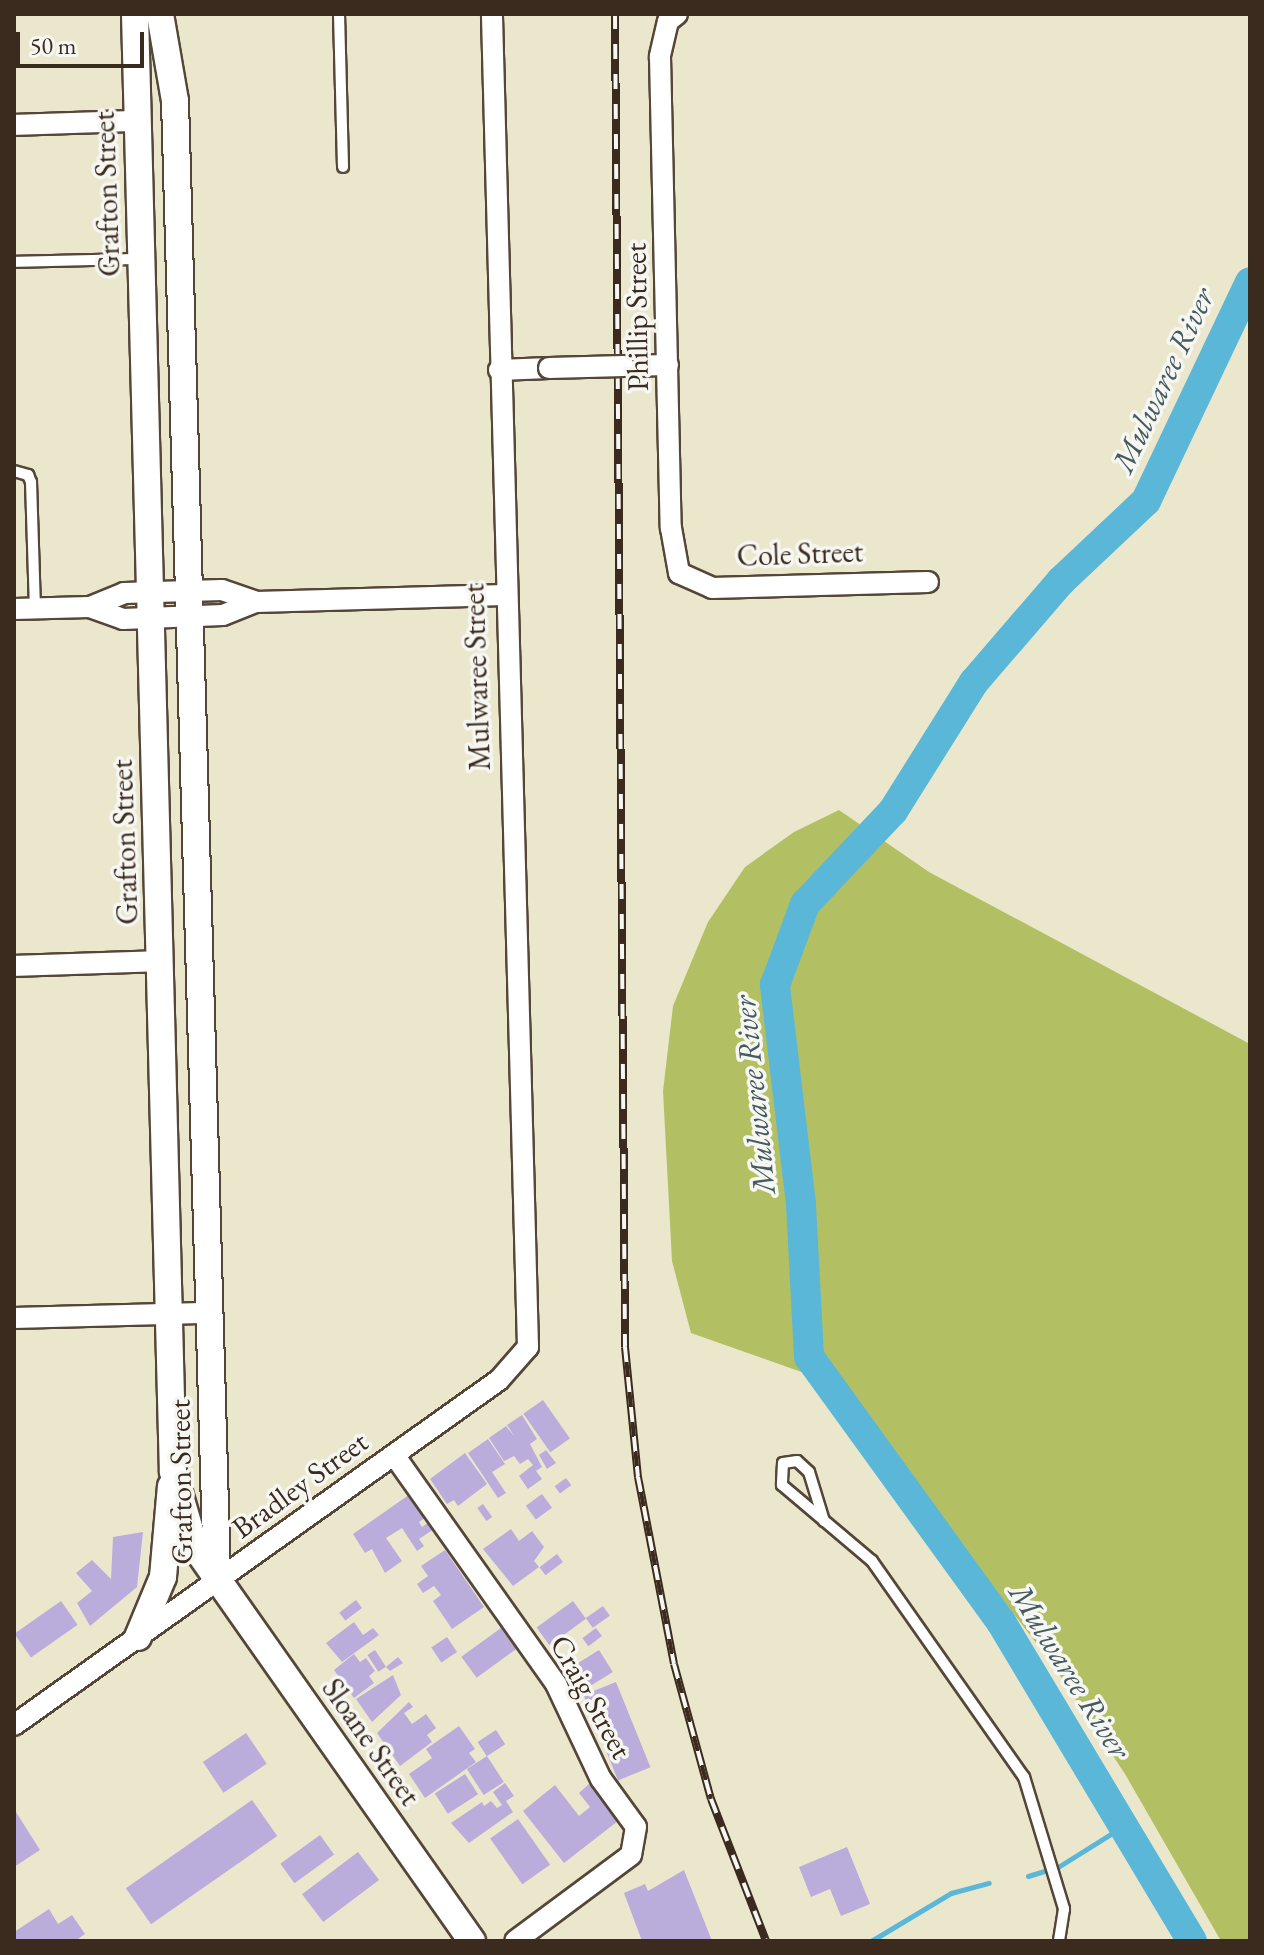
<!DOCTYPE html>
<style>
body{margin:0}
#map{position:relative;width:1264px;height:1955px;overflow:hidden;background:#ebe7cd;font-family:"EB Garamond",serif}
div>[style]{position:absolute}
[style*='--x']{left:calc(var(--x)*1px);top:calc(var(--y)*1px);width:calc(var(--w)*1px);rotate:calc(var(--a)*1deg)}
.green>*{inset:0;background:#b2c063}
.stream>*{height:5px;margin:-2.5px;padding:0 2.5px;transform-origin:2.5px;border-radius:2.5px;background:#5ab7d8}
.river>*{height:30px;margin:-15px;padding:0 15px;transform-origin:15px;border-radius:15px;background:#5ab7d8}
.building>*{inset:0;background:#baaddb;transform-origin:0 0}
.roads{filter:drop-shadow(2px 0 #554638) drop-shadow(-2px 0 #554638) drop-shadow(0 2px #554638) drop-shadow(0 -2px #554638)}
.service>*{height:10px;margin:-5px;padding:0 5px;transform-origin:5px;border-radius:5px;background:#fff}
.minor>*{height:20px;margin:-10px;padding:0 10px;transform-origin:10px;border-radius:10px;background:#fff}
.tertiary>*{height:26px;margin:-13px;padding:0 13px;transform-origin:13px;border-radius:13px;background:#fff}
.rail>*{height:8px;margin-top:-4px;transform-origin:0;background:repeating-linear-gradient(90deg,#f6f6f2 0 15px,#3b2a1e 0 30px);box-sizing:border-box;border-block:2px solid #3b2a1e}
.bridges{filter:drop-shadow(2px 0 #554638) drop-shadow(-2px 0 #554638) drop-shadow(0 2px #554638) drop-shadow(0 -2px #554638)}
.minor-bridge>*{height:20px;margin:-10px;padding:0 10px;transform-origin:10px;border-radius:10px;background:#fff}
span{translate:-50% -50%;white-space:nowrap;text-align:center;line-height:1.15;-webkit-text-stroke:7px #f6f6f2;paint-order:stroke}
.street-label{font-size:30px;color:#3b2a1e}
.water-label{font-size:32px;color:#465b5f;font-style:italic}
.frame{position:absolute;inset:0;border:16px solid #3b2a1e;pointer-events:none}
.scale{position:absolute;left:16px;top:32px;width:128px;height:36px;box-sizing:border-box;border:4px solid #3b2a1e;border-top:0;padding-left:10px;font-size:24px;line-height:28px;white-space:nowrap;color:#3b2a1e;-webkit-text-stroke:6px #f6f6f2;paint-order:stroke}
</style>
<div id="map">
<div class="green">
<div style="clip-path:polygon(839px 810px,929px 872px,1250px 1044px,1250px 1941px,1221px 1941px,1125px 1774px,1053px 1665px,838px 1385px,691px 1333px,672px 1261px,663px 1091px,673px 1006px,708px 922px,745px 867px,794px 832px)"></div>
</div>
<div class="stream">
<div style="--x:1028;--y:1876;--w:31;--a:-17"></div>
<div style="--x:1058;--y:1867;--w:79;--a:-32.1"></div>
<div style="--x:871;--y:1941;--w:93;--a:-31"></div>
<div style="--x:951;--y:1893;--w:39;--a:-15"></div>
</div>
<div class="river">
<div style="--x:1192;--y:1941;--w:372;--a:-120.9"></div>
<div style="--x:1001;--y:1622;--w:327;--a:-125.9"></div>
<div style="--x:809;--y:1357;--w:153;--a:-93"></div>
<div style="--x:801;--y:1204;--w:221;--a:-96.8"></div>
<div style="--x:775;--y:985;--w:86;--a:-69.7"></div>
<div style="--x:805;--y:904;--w:128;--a:-46.6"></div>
<div style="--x:893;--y:811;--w:152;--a:-57.9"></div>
<div style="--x:974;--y:682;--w:133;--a:-49.3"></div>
<div style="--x:1061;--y:581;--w:117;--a:-43.3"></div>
<div style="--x:1146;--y:501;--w:242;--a:-64.6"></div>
</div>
<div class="building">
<div style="left:543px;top:1400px;width:47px;height:24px;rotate:55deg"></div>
<div style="clip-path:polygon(522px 1415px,537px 1439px,530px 1444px,542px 1467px,536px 1471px,542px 1479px,528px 1489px,519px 1476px,533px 1465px,528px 1459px,520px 1464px,514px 1456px,504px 1461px,489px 1438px,506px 1426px,515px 1437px,507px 1425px)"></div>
<div style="clip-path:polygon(488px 1439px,505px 1464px,492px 1472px,506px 1493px,498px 1498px,468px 1453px)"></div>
<div style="clip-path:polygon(546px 1450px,556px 1463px,547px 1469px,539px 1455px)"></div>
<div style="clip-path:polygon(465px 1453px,487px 1484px,458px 1506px,454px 1500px,447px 1504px,430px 1479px)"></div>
<div style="left:566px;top:1478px;width:9px;height:14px;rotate:54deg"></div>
<div style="clip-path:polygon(413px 1492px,429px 1515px,419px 1522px,422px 1527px,429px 1522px,434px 1529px,419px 1539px,424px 1546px,417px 1551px,402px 1528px,386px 1538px,402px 1561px,385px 1573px,372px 1549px,365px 1553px,353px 1534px)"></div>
<div style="left:542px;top:1494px;width:17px;height:20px;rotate:54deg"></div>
<div style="left:483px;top:1504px;width:16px;height:7px;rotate:55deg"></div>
<div style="clip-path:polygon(511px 1529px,519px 1541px,532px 1531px,544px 1547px,534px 1561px,539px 1567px,513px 1586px,483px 1549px)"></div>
<div style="clip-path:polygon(143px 1532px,137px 1587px,90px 1626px,77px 1603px,92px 1591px,76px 1573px,92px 1560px,111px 1579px,113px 1537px)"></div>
<div style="clip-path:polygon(445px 1550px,484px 1607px,452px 1629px,433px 1601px,441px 1595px,434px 1586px,423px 1593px,417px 1584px,428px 1576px,421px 1566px)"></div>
<div style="left:557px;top:1554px;width:10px;height:22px;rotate:53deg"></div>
<div style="left:356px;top:1600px;width:10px;height:21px;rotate:53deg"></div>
<div style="left:61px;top:1601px;width:29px;height:57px;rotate:55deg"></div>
<div style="left:573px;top:1601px;width:22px;height:45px;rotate:54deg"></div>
<div style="left:603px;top:1606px;width:12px;height:21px;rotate:55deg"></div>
<div style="clip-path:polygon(354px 1622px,363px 1635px,373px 1628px,379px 1635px,342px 1662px,326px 1643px)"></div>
<div style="left:501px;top:1628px;width:26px;height:49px;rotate:54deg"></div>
<div style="left:596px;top:1628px;width:10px;height:17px;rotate:53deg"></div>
<div style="left:447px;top:1637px;width:18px;height:19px;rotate:56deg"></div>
<div style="left:375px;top:1650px;width:20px;height:9px;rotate:57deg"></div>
<div style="left:599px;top:1650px;width:26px;height:34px;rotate:58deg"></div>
<div style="clip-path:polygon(354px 1654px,360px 1662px,366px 1658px,375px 1671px,369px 1676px,374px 1683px,354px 1698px,334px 1670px)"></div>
<div style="clip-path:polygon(398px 1657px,403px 1663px,390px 1671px,386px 1667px)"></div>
<div style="clip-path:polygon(393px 1675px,401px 1695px,372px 1722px,356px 1699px)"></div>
<div style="left:616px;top:1682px;width:92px;height:35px;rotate:68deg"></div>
<div style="clip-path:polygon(409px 1702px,413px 1707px,404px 1713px,412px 1724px,426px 1714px,436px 1728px,427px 1735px,432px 1742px,400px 1766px,377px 1733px)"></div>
<div style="clip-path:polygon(459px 1726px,475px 1749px,469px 1753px,476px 1762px,425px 1798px,409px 1774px,432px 1758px,426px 1749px)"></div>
<div style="left:496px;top:1730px;width:17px;height:22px;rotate:57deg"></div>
<div style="left:246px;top:1733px;width:37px;height:52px;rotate:56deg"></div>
<div style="left:487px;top:1756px;width:31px;height:24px;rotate:57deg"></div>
<div style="left:465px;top:1774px;width:24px;height:36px;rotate:57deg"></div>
<div style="clip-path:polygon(505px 1783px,514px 1796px,506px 1801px,513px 1812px,469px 1843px,451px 1823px,482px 1802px,484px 1806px,491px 1801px,497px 1808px,502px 1805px,493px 1792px)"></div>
<div style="clip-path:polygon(589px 1784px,618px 1821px,564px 1863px,523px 1811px,555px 1785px,579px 1816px,590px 1807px,579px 1793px)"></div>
<div style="left:252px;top:1800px;width:44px;height:154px;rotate:55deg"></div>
<div style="clip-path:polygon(16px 1812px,40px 1850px,14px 1867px,14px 1813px)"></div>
<div style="left:518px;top:1819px;width:56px;height:34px;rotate:55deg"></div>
<div style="left:320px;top:1835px;width:24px;height:49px;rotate:54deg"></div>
<div style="clip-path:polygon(847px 1847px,870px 1904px,841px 1916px,830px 1889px,811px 1897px,799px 1867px)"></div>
<div style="left:358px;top:1852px;width:35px;height:70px;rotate:53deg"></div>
<div style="clip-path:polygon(684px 1870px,712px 1941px,642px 1941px,624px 1893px,645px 1884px,648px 1891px)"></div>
<div style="clip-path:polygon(49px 1909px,58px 1924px,72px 1915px,85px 1934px,75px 1941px,14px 1941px,14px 1932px)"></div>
</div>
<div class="roads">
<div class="service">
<div style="--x:339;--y:14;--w:153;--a:88.5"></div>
<div style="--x:14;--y:262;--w:126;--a:-1.4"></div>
<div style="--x:14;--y:471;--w:15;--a:16"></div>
<div style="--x:28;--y:475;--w:8;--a:67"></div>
<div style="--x:31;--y:482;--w:126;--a:88.2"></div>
<div style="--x:824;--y:1521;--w:51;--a:-107"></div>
<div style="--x:809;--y:1472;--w:16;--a:-137"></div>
<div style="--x:797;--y:1461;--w:14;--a:172"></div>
<div style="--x:783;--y:1463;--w:22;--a:93"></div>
<div style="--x:782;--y:1485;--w:118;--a:40.2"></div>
<div style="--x:872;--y:1561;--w:264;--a:54.9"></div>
<div style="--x:1024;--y:1777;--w:138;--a:73.1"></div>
<div style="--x:1064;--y:1909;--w:32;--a:99"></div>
</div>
<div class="minor">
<div style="--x:677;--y:14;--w:11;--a:142"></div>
<div style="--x:668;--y:21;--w:37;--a:103"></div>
<div style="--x:660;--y:57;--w:471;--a:88.7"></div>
<div style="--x:671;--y:528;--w:46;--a:79.9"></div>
<div style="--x:679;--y:573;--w:36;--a:24"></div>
<div style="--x:712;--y:588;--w:216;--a:-1.6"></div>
<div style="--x:14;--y:125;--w:123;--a:-1.9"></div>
<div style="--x:624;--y:366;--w:44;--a:-1.3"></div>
<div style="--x:499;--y:370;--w:50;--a:-2.3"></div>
<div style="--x:90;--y:607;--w:35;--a:20"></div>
<div style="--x:123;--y:619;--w:100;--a:-2.3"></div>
<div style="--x:223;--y:615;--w:35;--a:-22"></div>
<div style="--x:256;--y:602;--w:249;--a:-1.6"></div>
<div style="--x:14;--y:609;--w:76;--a:-1.5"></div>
<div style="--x:90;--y:607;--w:37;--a:-22"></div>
<div style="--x:124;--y:593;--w:98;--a:-1.8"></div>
<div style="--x:222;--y:590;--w:36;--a:19"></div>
<div style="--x:14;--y:966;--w:147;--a:-1.9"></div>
<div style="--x:14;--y:1318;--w:196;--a:-1.5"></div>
<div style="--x:394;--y:1455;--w:281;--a:54.7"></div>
<div style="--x:556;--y:1684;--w:105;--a:64.7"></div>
<div style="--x:601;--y:1779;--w:59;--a:53.9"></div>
<div style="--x:636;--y:1827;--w:28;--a:100"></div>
<div style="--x:631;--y:1855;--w:144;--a:143.4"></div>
<div style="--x:14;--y:1725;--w:595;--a:-35.43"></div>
<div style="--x:499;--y:1380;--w:44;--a:-48.7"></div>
<div style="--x:528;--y:1347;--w:1333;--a:-91.55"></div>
</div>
<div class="tertiary">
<div style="--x:135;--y:14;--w:1458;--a:88.51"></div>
<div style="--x:173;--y:1472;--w:78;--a:73.7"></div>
<div style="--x:195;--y:1547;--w:482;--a:54.9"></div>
<div style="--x:160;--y:14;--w:88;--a:80.2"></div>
<div style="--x:175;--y:101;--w:1476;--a:88.37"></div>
<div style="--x:138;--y:1637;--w:65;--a:-67.4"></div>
<div style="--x:163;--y:1577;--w:91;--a:-85"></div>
</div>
</div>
<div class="rail">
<div style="--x:615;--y:14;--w:1333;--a:89.57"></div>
<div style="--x:625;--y:1347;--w:131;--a:84.3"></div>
<div style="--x:638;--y:1477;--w:190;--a:79.1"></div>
<div style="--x:674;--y:1664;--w:140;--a:74.7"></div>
<div style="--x:711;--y:1799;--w:152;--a:68.8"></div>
</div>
<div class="bridges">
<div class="minor-bridge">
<div style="--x:549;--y:368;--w:75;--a:-1.5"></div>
</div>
</div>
<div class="street-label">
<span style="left:107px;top:194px;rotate:-92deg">Grafton Street</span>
<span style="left:637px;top:317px;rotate:-91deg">Phillip Street</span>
<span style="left:800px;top:554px;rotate:-2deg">Cole Street</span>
<span style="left:477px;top:677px;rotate:-92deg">Mulwaree Street</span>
<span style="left:125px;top:842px;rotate:-92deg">Grafton Street</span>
<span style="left:181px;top:1482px;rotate:-91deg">Grafton Street</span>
<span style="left:300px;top:1485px;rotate:-36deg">Bradley Street</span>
<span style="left:591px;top:1697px;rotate:61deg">Craig Street</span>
<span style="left:371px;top:1742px;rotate:55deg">Sloane Street</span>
</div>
<div class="water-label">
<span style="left:1163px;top:380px;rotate:-65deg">Mulwaree River</span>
<span style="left:754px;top:1095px;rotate:-96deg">Mulwaree River</span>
<span style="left:1070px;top:1671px;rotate:58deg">Mulwaree River</span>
</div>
<div class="frame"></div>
<div class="scale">50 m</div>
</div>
